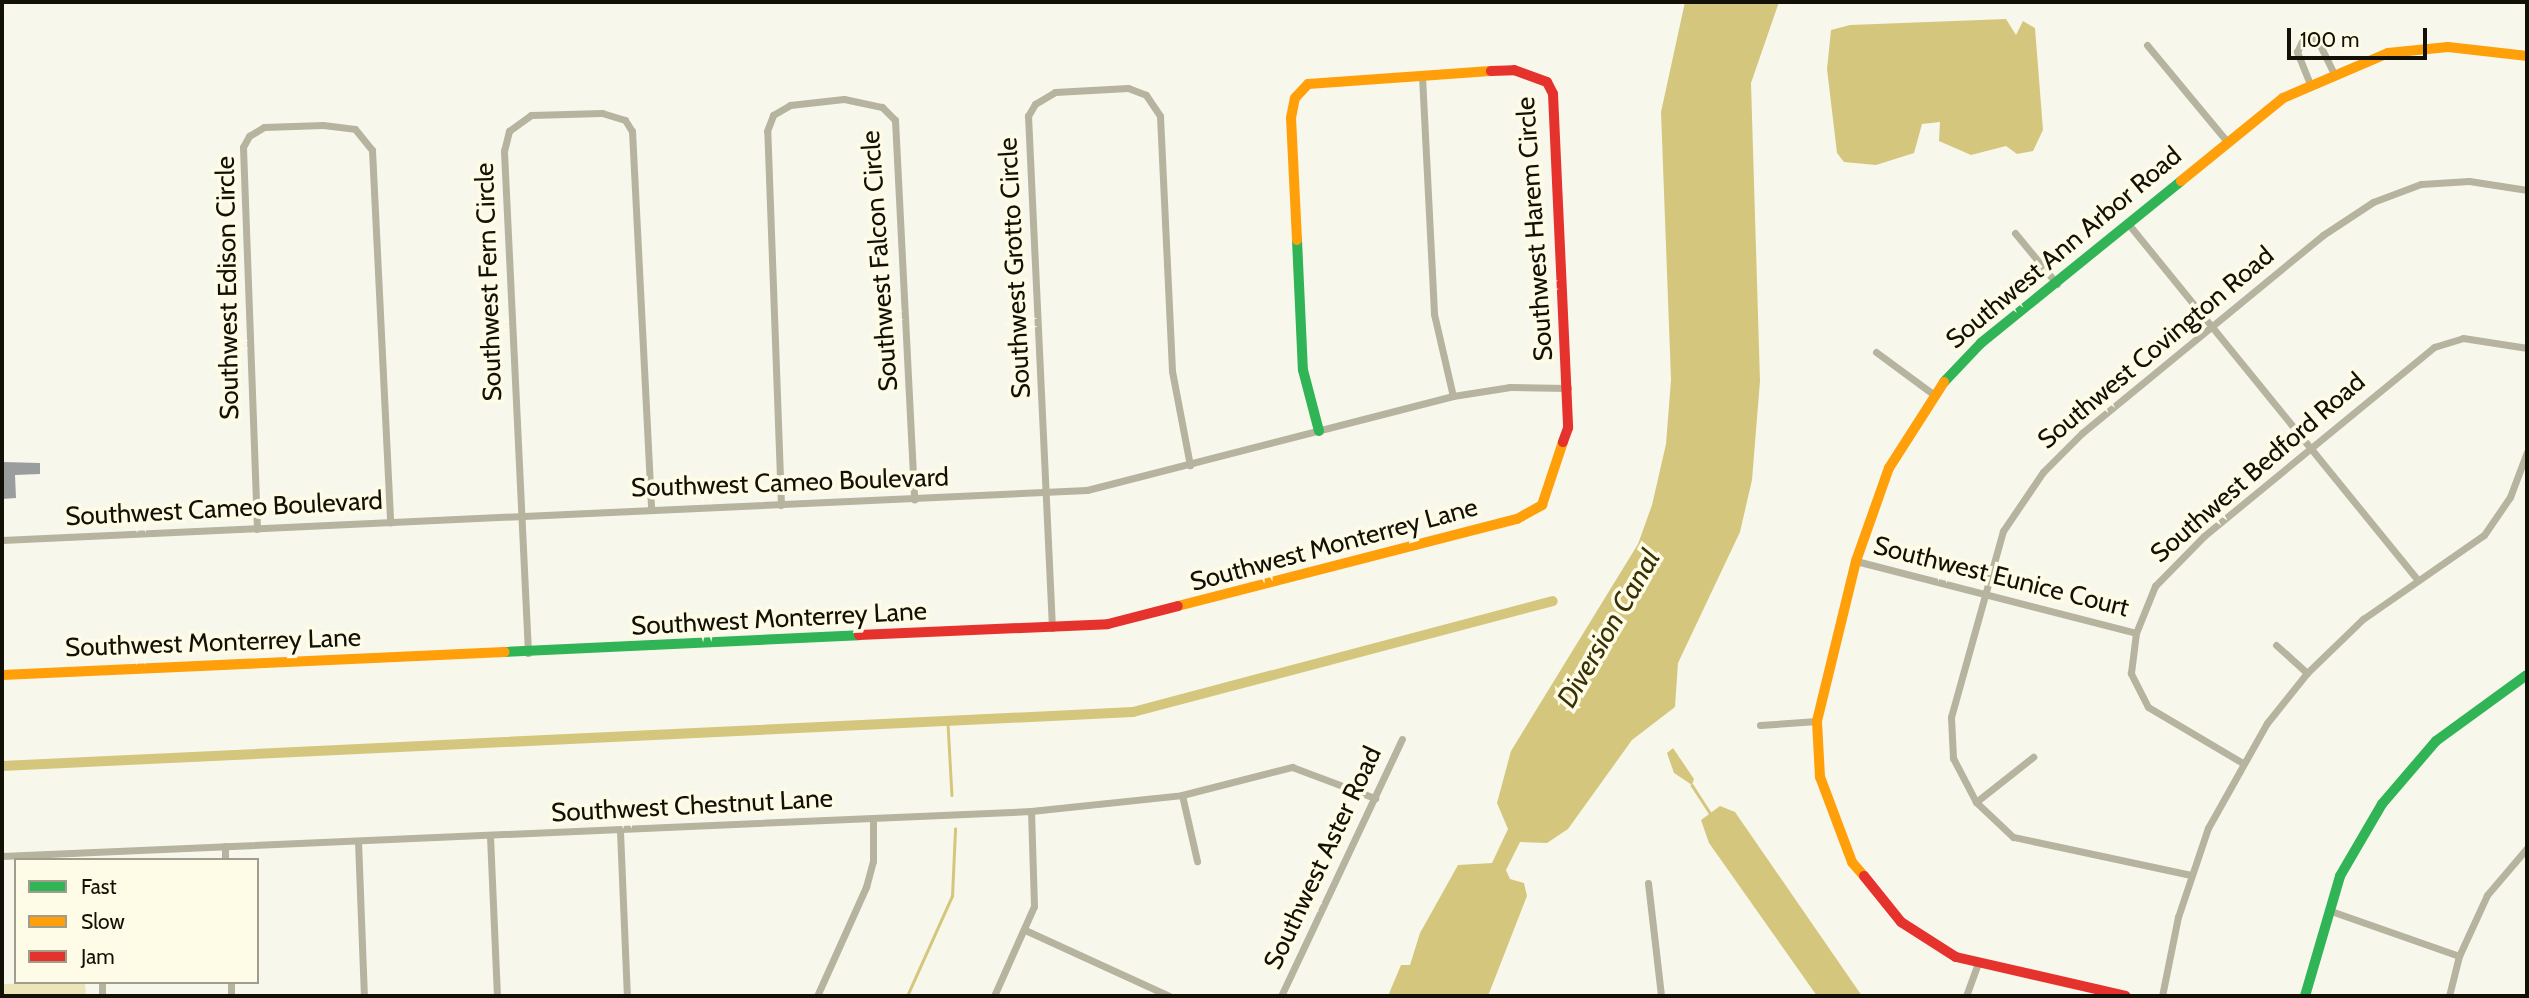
<!DOCTYPE html>
<style>
body{margin:0}
#map{position:relative;width:2529px;height:998px;overflow:hidden;background:#f8f7ec;font-family:Cabin,sans-serif}
div>[style]{position:absolute}
[style*='--x']{left:calc(var(--x)*1px);top:calc(var(--y)*1px);width:calc(var(--w)*1px);rotate:calc(var(--a)*1deg)}
.green>*{inset:0;background:#ece5b9}
.water>*{inset:0;background:#d4c77d}
.stream>*{height:2.5px;margin:-1.25px;padding:0 1.25px;transform-origin:1.25px;border-radius:1.25px;background:#d4c77d}
.canal>*{height:10px;margin:-5px;padding:0 5px;transform-origin:5px;border-radius:5px;background:#d4c77d}
.building>*{inset:0;background:#9a9d9d}
.street>*{height:7px;margin:-3.5px;padding:0 3.5px;transform-origin:3.5px;border-radius:3.5px;background:#b6b39f}
.fast>*{height:10px;margin:-5px;padding:0 5px;transform-origin:5px;border-radius:5px;background:#30b455}
.slow>*{height:10px;margin:-5px;padding:0 5px;transform-origin:5px;border-radius:5px;background:#ff9f0a}
.jam>*{height:10px;margin:-5px;padding:0 5px;transform-origin:5px;border-radius:5px;background:#e5322d}
span{translate:-50% -50%;white-space:nowrap;text-align:center;line-height:1.15;-webkit-text-stroke:7px #fefbe6;paint-order:stroke}
.street-label{font-size:26px;color:#131105}
.water-label{font-size:28px;color:#383104;font-style:italic}
.frame{position:absolute;inset:0;border:4px solid #131105;pointer-events:none}
.legend{position:absolute;left:14px;top:858px;width:245px;height:126px;box-sizing:border-box;background:#fefbe6;border:2px solid #a09d8c;margin:0;padding:9px 12px;list-style:none;font-size:21px;color:#131105}
.legend li{display:flex;align-items:center;gap:14px;height:35px}
.legend b{width:35px;border:2px solid #a09d8c}
.scale{position:absolute;left:2287px;top:28px;width:140px;height:32px;box-sizing:border-box;border:4px solid #131105;border-top:0;padding-left:9px;font-size:21px;line-height:24px;white-space:nowrap;color:#131105;-webkit-text-stroke:5px #fefbe6;paint-order:stroke}
</style>
<div id="map">
<div class="green">
<div style="clip-path:polygon(85px 982px,86px 996px,2px 996px,2px 984px)"></div>
</div>
<div class="water">
<div style="clip-path:polygon(1685px 2px,1779px 2px,1751px 83px,1760px 381px,1752px 480px,1740px 532px,1678px 663px,1675px 707px,1632px 740px,1568px 829px,1547px 843px,1520px 842px,1506px 870px,1510px 879px,1524px 883px,1527px 896px,1488px 996px,1388px 996px,1401px 965px,1410px 965px,1420px 933px,1458px 865px,1492px 863px,1508px 829px,1497px 803px,1511px 751px,1638px 544px,1652px 505px,1666px 444px,1671px 380px,1661px 112px)"></div>
<div style="clip-path:polygon(2006px 19px,2016px 35px,2023px 21px,2035px 28px,2043px 130px,2033px 151px,2017px 154px,2006px 146px,1971px 155px,1939px 141px,1940px 122px,1922px 124px,1914px 153px,1876px 165px,1844px 162px,1837px 153px,1827px 69px,1831px 30px,1850px 25px)"></div>
<div style="clip-path:polygon(1673px 748px,1694px 779px,1692px 785px,1674px 773px,1667px 753px)"></div>
<div style="clip-path:polygon(1720px 806px,1735px 812px,1862px 996px,1817px 996px,1709px 843px,1701px 820px)"></div>
</div>
<div class="stream">
<div style="--x:948;--y:724;--w:71;--a:86.8"></div>
<div style="--x:1692;--y:785;--w:33;--a:57"></div>
<div style="--x:907;--y:996;--w:110;--a:-65.8"></div>
<div style="--x:952;--y:896;--w:67;--a:-87.4"></div>
</div>
<div class="canal">
<div style="--x:2;--y:766;--w:1132;--a:-2.73"></div>
<div style="--x:1133;--y:712;--w:434;--a:-14.8"></div>
</div>
<div class="building">
<div style="clip-path:polygon(2px 462px,40px 463px,40px 474px,15px 475px,16px 498px,2px 499px)"></div>
</div>
<div class="street">
<div style="--x:2147;--y:45;--w:124;--a:50.3"></div>
<div style="--x:1422;--y:76;--w:238;--a:87.1"></div>
<div style="--x:1434;--y:314;--w:84;--a:77"></div>
<div style="--x:2310;--y:84;--w:35;--a:-112"></div>
<div style="--x:2297;--y:52;--w:17;--a:-65"></div>
<div style="--x:2304;--y:37;--w:13;--a:9"></div>
<div style="--x:2317;--y:39;--w:37;--a:64"></div>
<div style="--x:2130;--y:226;--w:454;--a:50.9"></div>
<div style="--x:2015;--y:233;--w:66;--a:50.5"></div>
<div style="--x:1876;--y:352;--w:71;--a:36.4"></div>
<div style="--x:781;--y:505;--w:374;--a:-92.1"></div>
<div style="--x:767;--y:131;--w:17;--a:-69"></div>
<div style="--x:773;--y:115;--w:20;--a:-30"></div>
<div style="--x:790;--y:105;--w:54;--a:-6.3"></div>
<div style="--x:844;--y:99;--w:39;--a:12"></div>
<div style="--x:882;--y:107;--w:18;--a:45"></div>
<div style="--x:895;--y:120;--w:380;--a:87.1"></div>
<div style="--x:257;--y:529;--w:382;--a:-92.1"></div>
<div style="--x:243;--y:147;--w:13;--a:-61"></div>
<div style="--x:249;--y:136;--w:17;--a:-31"></div>
<div style="--x:264;--y:127;--w:59;--a:-1.9"></div>
<div style="--x:323;--y:125;--w:32;--a:7"></div>
<div style="--x:355;--y:129;--w:27;--a:51"></div>
<div style="--x:372;--y:150;--w:373;--a:87.2"></div>
<div style="--x:2;--y:540;--w:1086;--a:-2.64"></div>
<div style="--x:1087;--y:490;--w:378;--a:-14.4"></div>
<div style="--x:1453;--y:396;--w:58;--a:-9"></div>
<div style="--x:1510;--y:387;--w:58;--a:1"></div>
<div style="--x:1856;--y:561;--w:289;--a:14.4"></div>
<div style="--x:1052;--y:628;--w:513;--a:-92.68"></div>
<div style="--x:1028;--y:116;--w:14;--a:-60"></div>
<div style="--x:1035;--y:104;--w:23;--a:-31"></div>
<div style="--x:1055;--y:92;--w:73;--a:-3.1"></div>
<div style="--x:1128;--y:88;--w:19;--a:21"></div>
<div style="--x:1146;--y:95;--w:25;--a:56"></div>
<div style="--x:1160;--y:116;--w:255;--a:87.3"></div>
<div style="--x:1172;--y:371;--w:96;--a:79.2"></div>
<div style="--x:2276;--y:645;--w:42;--a:42.1"></div>
<div style="--x:528;--y:653;--w:503;--a:-92.74"></div>
<div style="--x:504;--y:151;--w:21;--a:-76"></div>
<div style="--x:509;--y:131;--w:27;--a:-36"></div>
<div style="--x:531;--y:115;--w:71;--a:-1.6"></div>
<div style="--x:602;--y:113;--w:24;--a:17"></div>
<div style="--x:625;--y:120;--w:13;--a:58"></div>
<div style="--x:632;--y:131;--w:379;--a:87.1"></div>
<div style="--x:1760;--y:725;--w:57;--a:-4"></div>
<div style="--x:2241;--y:762;--w:108;--a:-149.4"></div>
<div style="--x:2148;--y:707;--w:38;--a:-117"></div>
<div style="--x:2131;--y:673;--w:40;--a:-82.9"></div>
<div style="--x:2136;--y:633;--w:51;--a:-68"></div>
<div style="--x:2155;--y:586;--w:70;--a:-45.6"></div>
<div style="--x:2204;--y:536;--w:298;--a:-39.4"></div>
<div style="--x:2434;--y:347;--w:30;--a:-17"></div>
<div style="--x:2463;--y:338;--w:65;--a:8.9"></div>
<div style="--x:1182;--y:795;--w:68;--a:77.2"></div>
<div style="--x:1976;--y:802;--w:73;--a:-38.3"></div>
<div style="--x:620;--y:831;--w:165;--a:87.6"></div>
<div style="--x:490;--y:836;--w:160;--a:87.5"></div>
<div style="--x:358;--y:841;--w:155;--a:87.8"></div>
<div style="--x:225;--y:846;--w:14;--a:90"></div>
<div style="--x:2;--y:856;--w:1030;--a:-2.5"></div>
<div style="--x:1031;--y:811;--w:152;--a:-6"></div>
<div style="--x:1182;--y:795;--w:114;--a:-14.3"></div>
<div style="--x:1292;--y:767;--w:89;--a:20.5"></div>
<div style="--x:2191;--y:875;--w:182;--a:-167.9"></div>
<div style="--x:2013;--y:837;--w:51;--a:-136.6"></div>
<div style="--x:1976;--y:802;--w:50;--a:-117.6"></div>
<div style="--x:1953;--y:758;--w:41;--a:-92.8"></div>
<div style="--x:1951;--y:717;--w:193;--a:-74.4"></div>
<div style="--x:2003;--y:531;--w:71;--a:-55.9"></div>
<div style="--x:2043;--y:472;--w:55;--a:-45"></div>
<div style="--x:2082;--y:433;--w:312;--a:-39.4"></div>
<div style="--x:2323;--y:235;--w:60;--a:-33.4"></div>
<div style="--x:2373;--y:202;--w:51;--a:-20.6"></div>
<div style="--x:2421;--y:184;--w:48;--a:-3.6"></div>
<div style="--x:2469;--y:181;--w:59;--a:8.8"></div>
<div style="--x:1648;--y:883;--w:114;--a:83.4"></div>
<div style="--x:2328;--y:910;--w:139;--a:19.3"></div>
<div style="--x:1025;--y:930;--w:158;--a:24.6"></div>
<div style="--x:102;--y:982;--w:14;--a:90"></div>
<div style="--x:231;--y:982;--w:14;--a:90"></div>
<div style="--x:817;--y:996;--w:120;--a:-65.8"></div>
<div style="--x:866;--y:887;--w:27;--a:-75"></div>
<div style="--x:873;--y:861;--w:42;--a:-90"></div>
<div style="--x:994;--y:996;--w:98;--a:-66"></div>
<div style="--x:1034;--y:906;--w:95;--a:-91.8"></div>
<div style="--x:1281;--y:996;--w:284;--a:-64.8"></div>
<div style="--x:1966;--y:996;--w:32;--a:-70"></div>
<div style="--x:2162;--y:996;--w:81;--a:-78.6"></div>
<div style="--x:2178;--y:917;--w:94;--a:-71.4"></div>
<div style="--x:2208;--y:828;--w:120;--a:-60.7"></div>
<div style="--x:2267;--y:723;--w:64;--a:-51.3"></div>
<div style="--x:2307;--y:673;--w:78;--a:-44"></div>
<div style="--x:2363;--y:619;--w:147;--a:-34.8"></div>
<div style="--x:2484;--y:535;--w:46;--a:-55.6"></div>
<div style="--x:2510;--y:497;--w:48;--a:-69.3"></div>
<div style="--x:2449;--y:996;--w:41;--a:-76"></div>
<div style="--x:2459;--y:956;--w:67;--a:-65.3"></div>
<div style="--x:2487;--y:895;--w:62;--a:-49.6"></div>
</div>
<div class="fast">
<div style="--x:1297;--y:240;--w:130;--a:87.4"></div>
<div style="--x:1303;--y:370;--w:63;--a:75.3"></div>
<div style="--x:1944;--y:382;--w:54;--a:-46.5"></div>
<div style="--x:1981;--y:343;--w:257;--a:-39"></div>
<div style="--x:504;--y:652;--w:355;--a:-2.7"></div>
<div style="--x:2305;--y:996;--w:125;--a:-73.7"></div>
<div style="--x:2340;--y:876;--w:83;--a:-59.7"></div>
<div style="--x:2382;--y:804;--w:83;--a:-49.4"></div>
<div style="--x:2436;--y:741;--w:112;--a:-36"></div>
</div>
<div class="slow">
<div style="--x:2181;--y:181;--w:132;--a:-39.1"></div>
<div style="--x:2283;--y:98;--w:114;--a:-23.2"></div>
<div style="--x:2388;--y:53;--w:60;--a:-5.7"></div>
<div style="--x:2448;--y:47;--w:80;--a:6.5"></div>
<div style="--x:1297;--y:240;--w:122;--a:-92.8"></div>
<div style="--x:1291;--y:118;--w:20;--a:-79"></div>
<div style="--x:1295;--y:98;--w:19;--a:-47"></div>
<div style="--x:1308;--y:84;--w:183;--a:-4.1"></div>
<div style="--x:1178;--y:606;--w:350;--a:-14.4"></div>
<div style="--x:1517;--y:519;--w:29;--a:-29"></div>
<div style="--x:1542;--y:505;--w:66;--a:-71.6"></div>
<div style="--x:2;--y:675;--w:503;--a:-2.62"></div>
<div style="--x:1864;--y:876;--w:18;--a:-131"></div>
<div style="--x:1852;--y:862;--w:91;--a:-110.6"></div>
<div style="--x:1820;--y:777;--w:56;--a:-93.1"></div>
<div style="--x:1817;--y:721;--w:165;--a:-76.3"></div>
<div style="--x:1856;--y:561;--w:99;--a:-70.5"></div>
<div style="--x:1889;--y:468;--w:102;--a:-57.4"></div>
</div>
<div class="jam">
<div style="--x:1491;--y:71;--w:23;--a:-2"></div>
<div style="--x:1514;--y:70;--w:35;--a:20"></div>
<div style="--x:1547;--y:82;--w:13;--a:63"></div>
<div style="--x:1553;--y:94;--w:334;--a:87.4"></div>
<div style="--x:1568;--y:428;--w:15;--a:110"></div>
<div style="--x:859;--y:635;--w:249;--a:-2.5"></div>
<div style="--x:1108;--y:624;--w:72;--a:-14.4"></div>
<div style="--x:1864;--y:876;--w:59;--a:51.2"></div>
<div style="--x:1901;--y:922;--w:65;--a:32.5"></div>
<div style="--x:1956;--y:957;--w:174;--a:12.9"></div>
</div>
<div class="street-label">
<span style="left:1535px;top:229px;rotate:-94deg">Southwest Harem Circle</span>
<span style="left:2064px;top:248px;rotate:-40deg">Southwest Ann Arbor Road</span>
<span style="left:880px;top:261px;rotate:-94deg">Southwest Falcon Circle</span>
<span style="left:1015px;top:268px;rotate:-93deg">Southwest Grotto Circle</span>
<span style="left:489px;top:282px;rotate:-92deg">Southwest Fern Circle</span>
<span style="left:228px;top:288px;rotate:-91deg">Southwest Edison Circle</span>
<span style="left:2156px;top:348px;rotate:-40deg">Southwest Covington Road</span>
<span style="left:2258px;top:468px;rotate:-41deg">Southwest Bedford Road</span>
<span style="left:790px;top:483px;rotate:-2deg">Southwest Cameo Boulevard</span>
<span style="left:224px;top:509px;rotate:-3deg">Southwest Cameo Boulevard</span>
<span style="left:1334px;top:545px;rotate:-15deg">Southwest Monterrey Lane</span>
<span style="left:2001px;top:577px;rotate:14deg">Southwest Eunice Court</span>
<span style="left:779px;top:619px;rotate:-3deg">Southwest Monterrey Lane</span>
<span style="left:213px;top:643px;rotate:-2deg">Southwest Monterrey Lane</span>
<span style="left:692px;top:806px;rotate:-3deg">Southwest Chestnut Lane</span>
<span style="left:1323px;top:858px;rotate:-65deg">Southwest Aster Road</span>
</div>
<div class="water-label">
<span style="left:1608px;top:628px;rotate:-60deg">Diversion Canal</span>
</div>
<div class="frame"></div>
<ul class="legend">
<li><b style="height:9px;background:#30b455"></b>Fast</li>
<li><b style="height:9px;background:#ff9f0a"></b>Slow</li>
<li><b style="height:9px;background:#e5322d"></b>Jam</li>
</ul>
<div class="scale">100 m</div>
</div>
